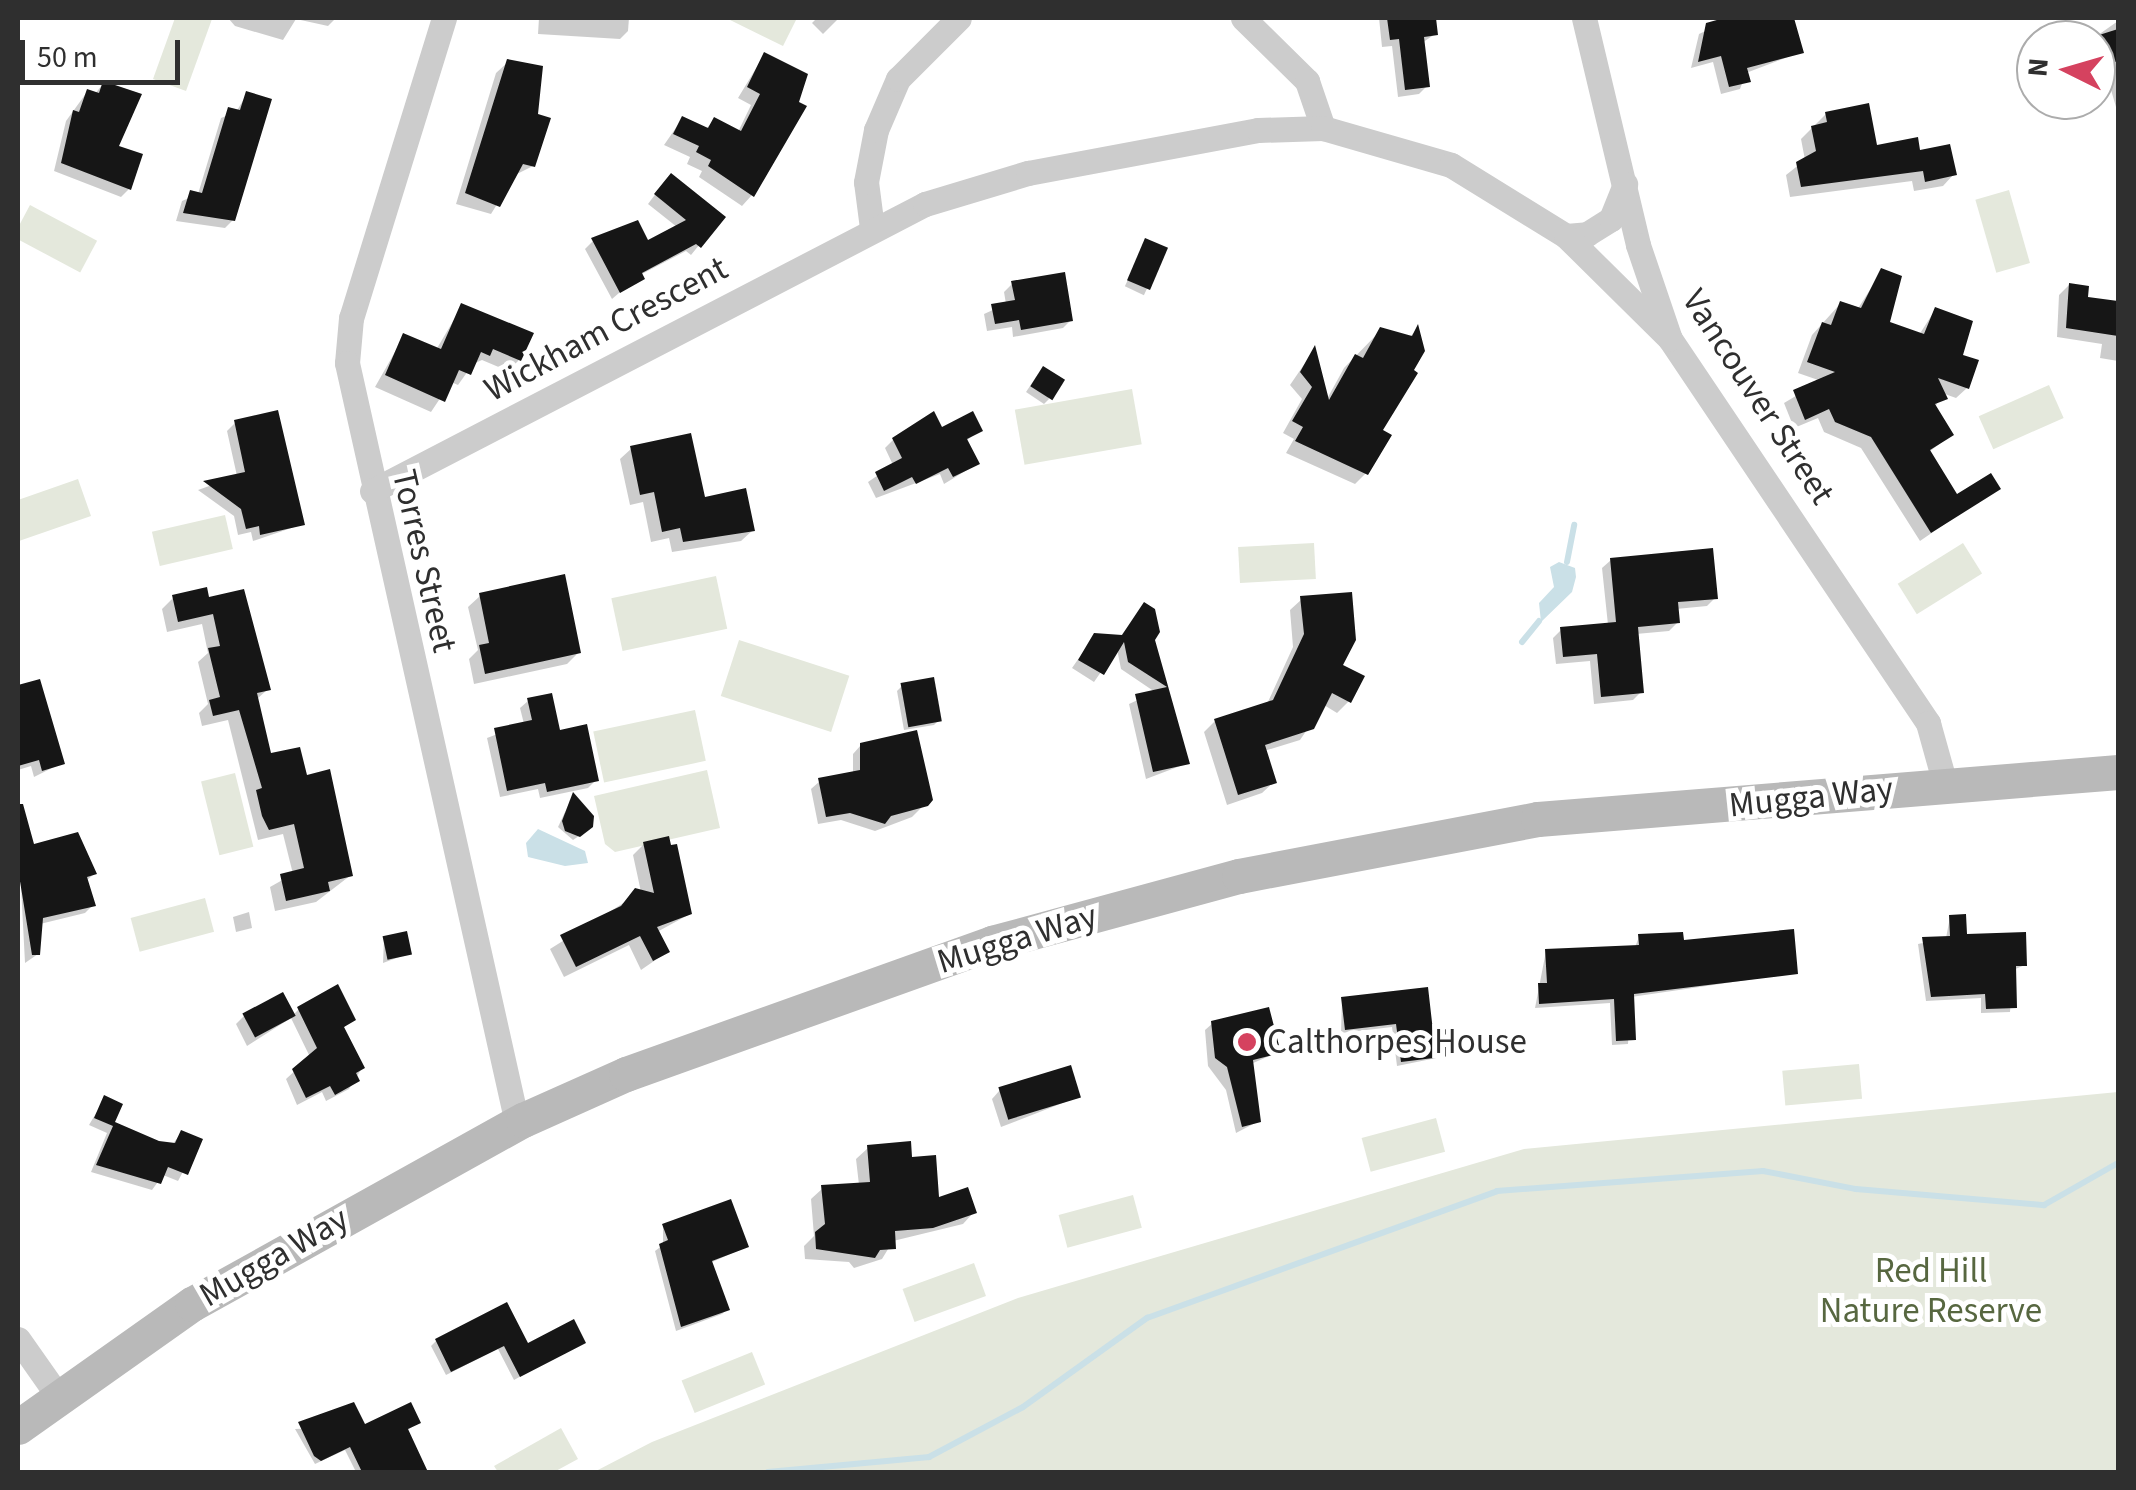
<!DOCTYPE html>
<style>
body{margin:0}
#map{position:relative;width:2136px;height:1490px;overflow:hidden;background:#fff;font-family:"Source Sans 3",sans-serif}
div>[style]{position:absolute}
[style*='--x']{left:calc(var(--x)*1px);top:calc(var(--y)*1px);width:calc(var(--w)*1px);rotate:calc(var(--a)*1deg)}
.green>*{inset:0;background:#e4e8dc;transform-origin:0 0}
.water>*{inset:0;background:#cae0e7}
.shadow>*{inset:0;background:#0003;transform-origin:0 0}
.stream>*{height:6px;margin:-3px;padding:0 3px;transform-origin:3px;border-radius:3px;background:#cae0e7}
.building>*{inset:0;background:#161616;transform-origin:0 0}
.street>*{height:25px;margin:-12.5px;padding:0 12.5px;transform-origin:12.5px;border-radius:12.5px;background:#ccc}
.secondary>*{height:35px;margin:-17.5px;padding:0 17.5px;transform-origin:17.5px;border-radius:17.5px;background:#b9b9b9}
.dots>*{width:28px;height:28px;translate:-50% -50%;box-sizing:border-box;border:5px solid #fff;border-radius:50%}
span{translate:-50% -50%;white-space:nowrap;text-align:center;line-height:1.15;-webkit-text-stroke:10px #fff;paint-order:stroke}
.street-label{font-size:35px;color:#2f2f2f}
.poi-label{font-size:35px;color:#2f2f2f}
.left{translate:0 -50%;text-align:left}
.park-label{font-size:35px;color:#576740}
.frame{position:absolute;inset:0;border:20px solid #2f2f2f;pointer-events:none}
.north{position:absolute;left:2016px;top:20px;width:100px;height:100px;box-sizing:border-box;background:#fff;border:2px solid #acacac;border-radius:50%;rotate:275deg;font-size:28px;font-weight:700;line-height:40px;text-align:center;color:#2f2f2f}
.north::after{content:'';display:block;margin:auto;width:35px;height:45px;background:#d5425f;clip-path:polygon(50% 0,100% 100%,50% 72%,0 100%)}
.scale{position:absolute;left:20px;top:40px;width:160px;height:45px;box-sizing:border-box;border:5px solid #2f2f2f;border-top:0;padding-left:12px;font-size:30px;line-height:35px;white-space:nowrap;color:#2f2f2f;-webkit-text-stroke:8px #fff;paint-order:stroke}
</style>
<div id="map">
<div class="green">
<div style="clip-path:polygon(175px 18px,212px 19px,186px 91px,153px 79px)"></div>
<div style="clip-path:polygon(726px 18px,797px 18px,783px 46px)"></div>
<div style="left:2009px;top:190px;width:76px;height:35px;rotate:74deg"></div>
<div style="left:30px;top:205px;width:76px;height:36px;rotate:28deg"></div>
<div style="left:2049px;top:385px;width:36px;height:77px;rotate:66deg"></div>
<div style="left:1132px;top:389px;width:56px;height:119px;rotate:80deg"></div>
<div style="clip-path:polygon(78px 479px,91px 516px,19px 541px,18px 500px)"></div>
<div style="left:225px;top:515px;width:35px;height:75px;rotate:77deg"></div>
<div style="left:1314px;top:543px;width:36px;height:76px;rotate:87deg"></div>
<div style="left:1963px;top:543px;width:36px;height:77px;rotate:58deg"></div>
<div style="left:716px;top:576px;width:54px;height:107px;rotate:78deg"></div>
<div style="left:739px;top:640px;width:116px;height:59px;rotate:18deg"></div>
<div style="left:695px;top:710px;width:52px;height:104px;rotate:78deg"></div>
<div style="clip-path:polygon(707px 770px,720px 828px,615px 852px,605px 844px,594px 796px)"></div>
<div style="left:235px;top:773px;width:76px;height:35px;rotate:76deg"></div>
<div style="left:205px;top:898px;width:35px;height:77px;rotate:75deg"></div>
<div style="left:1859px;top:1064px;width:35px;height:77px;rotate:85deg"></div>
<div style="clip-path:polygon(2118px 1092px,2118px 1472px,594px 1472px,652px 1442px,1018px 1298px,1524px 1149px)"></div>
<div style="left:1436px;top:1118px;width:35px;height:77px;rotate:75deg"></div>
<div style="left:1133px;top:1195px;width:34px;height:77px;rotate:75deg"></div>
<div style="left:974px;top:1263px;width:35px;height:76px;rotate:70deg"></div>
<div style="left:752px;top:1352px;width:35px;height:76px;rotate:68deg"></div>
<div style="clip-path:polygon(561px 1428px,578px 1459px,554px 1472px,498px 1472px,494px 1466px)"></div>
</div>
<div class="water">
<div style="clip-path:polygon(1559px 562px,1575px 568px,1576px 577px,1572px 592px,1541px 622px,1539px 603px,1554px 587px,1550px 567px)"></div>
<div style="clip-path:polygon(538px 829px,585px 851px,588px 863px,565px 866px,528px 857px,526px 843px)"></div>
</div>
<div class="shadow">
<div style="clip-path:polygon(228px 18px,336px 18px,328px 26px,296px 19px,283px 40px,235px 26px)"></div>
<div style="clip-path:polygon(539px 18px,629px 18px,628px 31px,620px 39px,538px 34px)"></div>
<div style="clip-path:polygon(817px 18px,839px 18px,823px 34px,812px 23px)"></div>
<div style="clip-path:polygon(1379px 18px,1433px 18px,1435px 34px,1422px 43px,1427px 86px,1419px 94px,1398px 97px,1392px 46px,1382px 47px)"></div>
<div style="clip-path:polygon(1733px 18px,1789px 18px,1801px 52px,1746px 73px,1740px 89px,1721px 94px,1713px 62px,1691px 68px,1699px 34px)"></div>
<div style="clip-path:polygon(2118px 21px,2118px 114px,2105px 69px,2096px 72px,2091px 40px)"></div>
<div style="clip-path:polygon(764px 55px,752px 195px,742px 206px,699px 177px,702px 171px,687px 164px,690px 157px,664px 145px,682px 119px,705px 130px,714px 120px,738px 132px,751px 105px,738px 98px)"></div>
<div style="clip-path:polygon(508px 62px,533px 166px,515px 175px,491px 214px,456px 204px,496px 73px)"></div>
<div style="clip-path:polygon(103px 84px,129px 189px,121px 197px,54px 171px,66px 121px,87px 92px,94px 95px)"></div>
<div style="clip-path:polygon(247px 94px,233px 220px,225px 228px,176px 221px,182px 201px,198px 194px,221px 118px,236px 112px)"></div>
<div style="clip-path:polygon(1826px 114px,1876px 148px,1918px 153px,1954px 174px,1943px 186px,1914px 191px,1912px 181px,1790px 197px,1786px 175px,1805px 160px,1801px 139px)"></div>
<div style="clip-path:polygon(663px 184px,722px 217px,691px 255px,686px 251px,640px 275px,612px 299px,585px 249px,593px 241px,647px 243px,677px 227px,648px 204px)"></div>
<div style="left:1146px;top:241px;width:21px;height:50px;rotate:25deg"></div>
<div style="clip-path:polygon(1882px 271px,1887px 323px,1919px 335px,1935px 310px,1960px 356px,1967px 388px,1956px 398px,1942px 393px,1935px 408px,1951px 435px,1929px 452px,1957px 497px,1997px 488px,1920px 541px,1861px 448px,1824px 432px,1818px 418px,1794px 428px,1784px 403px,1821px 381px,1798px 373px,1812px 335px,1840px 304px,1857px 310px)"></div>
<div style="clip-path:polygon(1013px 283px,1071px 320px,1063px 328px,1013px 337px,1012px 327px,987px 331px,984px 314px,1006px 304px,1004px 292px)"></div>
<div style="clip-path:polygon(2069px 285px,2085px 299px,2118px 304px,2118px 361px,2100px 358px,2102px 344px,2057px 337px,2059px 295px)"></div>
<div style="clip-path:polygon(462px 306px,519px 360px,508px 371px,482px 360px,473px 364px,458px 385px,451px 382px,431px 412px,375px 387px,404px 336px,436px 350px)"></div>
<div style="clip-path:polygon(1417px 329px,1366px 473px,1355px 484px,1286px 453px,1294px 439px,1283px 433px,1302px 399px,1290px 385px,1314px 350px,1327px 399px,1344px 368px,1381px 330px,1409px 338px)"></div>
<div style="clip-path:polygon(1038px 374px,1049px 399px,1044px 404px,1026px 392px)"></div>
<div style="clip-path:polygon(277px 413px,303px 524px,253px 541px,251px 532px,238px 535px,234px 516px,198px 490px,237px 476px,227px 431px,235px 423px)"></div>
<div style="clip-path:polygon(941px 430px,980px 430px,966px 441px,977px 464px,944px 484px,940px 474px,876px 498px,868px 482px,893px 465px,885px 448px,893px 440px)"></div>
<div style="clip-path:polygon(632px 448px,703px 500px,753px 530px,741px 541px,672px 552px,669px 538px,651px 542px,643px 502px,630px 505px,620px 459px)"></div>
<div style="clip-path:polygon(1611px 560px,1715px 598px,1707px 606px,1676px 609px,1678px 622px,1669px 631px,1636px 634px,1641px 692px,1633px 700px,1594px 704px,1590px 661px,1556px 664px,1553px 638px,1562px 629px,1608px 625px,1602px 568px)"></div>
<div style="clip-path:polygon(480px 596px,579px 652px,567px 664px,474px 684px,469px 659px,478px 650px,468px 607px)"></div>
<div style="clip-path:polygon(173px 598px,207px 600px,268px 689px,256px 700px,269px 756px,305px 778px,351px 875px,316px 902px,275px 911px,270px 887px,293px 874px,283px 834px,258px 840px,228px 720px,202px 726px,199px 713px,208px 704px,198px 662px,208px 653px,202px 624px,167px 632px,162px 609px)"></div>
<div style="clip-path:polygon(1302px 599px,1349px 701px,1337px 713px,1324px 705px,1300px 740px,1264px 751px,1274px 782px,1262px 793px,1227px 805px,1204px 732px,1215px 721px,1267px 704px,1293px 647px,1290px 610px)"></div>
<div style="clip-path:polygon(1144px 606px,1188px 763px,1146px 779px,1129px 704px,1155px 692px,1121px 669px,1117px 649px,1094px 682px,1072px 668px,1095px 635px,1120px 637px)"></div>
<div style="clip-path:polygon(38px 682px,62px 763px,34px 777px,31px 766px,18px 770px,18px 686px)"></div>
<div style="clip-path:polygon(902px 686px,939px 720px,934px 725px,904px 730px,897px 691px)"></div>
<div style="clip-path:polygon(528px 701px,596px 780px,588px 788px,540px 798px,538px 789px,500px 797px,487px 738px,524px 724px,520px 708px)"></div>
<div style="clip-path:polygon(861px 745px,930px 799px,912px 817px,875px 831px,841px 820px,818px 824px,811px 789px,820px 781px,853px 774px,853px 754px)"></div>
<div style="clip-path:polygon(573px 795px,585px 832px,573px 840px,558px 827px)"></div>
<div style="clip-path:polygon(26px 826px,32px 847px,94px 874px,86px 881px,93px 905px,85px 913px,40px 924px,38px 954px,25px 963px,18px 829px)"></div>
<div style="clip-path:polygon(644px 844px,690px 914px,657px 932px,667px 952px,641px 970px,629px 945px,564px 977px,550px 949px,641px 892px,633px 855px)"></div>
<div style="clip-path:polygon(249px 912px,252px 928px,236px 932px,233px 917px)"></div>
<div style="clip-path:polygon(1950px 917px,1964px 937px,2025px 965px,2013px 970px,2010px 1012px,1981px 1013px,1981px 998px,1926px 1001px,1918px 944px,1946px 938px)"></div>
<div style="clip-path:polygon(1639px 937px,1681px 943px,1796px 973px,1631px 997px,1628px 1044px,1612px 1045px,1610px 1003px,1535px 1008px,1546px 951px,1635px 947px)"></div>
<div style="clip-path:polygon(384px 939px,410px 953px,383px 963px)"></div>
<div style="clip-path:polygon(1342px 999px,1431px 1034px,1456px 1054px,1397px 1066px,1392px 1027px,1341px 1033px)"></div>
<div style="clip-path:polygon(299px 1009px,353px 1019px,343px 1028px,362px 1068px,349px 1089px,326px 1101px,322px 1092px,297px 1105px,286px 1079px,310px 1057px,291px 1018px,247px 1046px,236px 1024px,244px 1016px,293px 1015px)"></div>
<div style="clip-path:polygon(1213px 1023px,1278px 1052px,1251px 1064px,1259px 1121px,1236px 1133px,1226px 1090px,1208px 1066px,1205px 1030px)"></div>
<div style="clip-path:polygon(1000px 1090px,1078px 1097px,1001px 1127px,992px 1099px)"></div>
<div style="clip-path:polygon(105px 1098px,112px 1124px,158px 1143px,172px 1145px,181px 1133px,200px 1140px,178px 1181px,163px 1175px,152px 1190px,91px 1172px,107px 1133px,89px 1125px)"></div>
<div style="clip-path:polygon(868px 1148px,910px 1160px,937px 1200px,974px 1212px,963px 1224px,893px 1241px,882px 1259px,854px 1268px,849px 1262px,805px 1259px,804px 1246px,814px 1236px,811px 1199px,823px 1188px,859px 1185px,856px 1159px)"></div>
<div style="clip-path:polygon(663px 1226px,746px 1247px,710px 1263px,727px 1309px,722px 1314px,676px 1331px,655px 1251px,663px 1245px)"></div>
<div style="clip-path:polygon(436px 1341px,527px 1347px,583px 1342px,514px 1380px,498px 1349px,446px 1375px,431px 1346px)"></div>
<div style="clip-path:polygon(418px 1423px,406px 1431px,426px 1472px,356px 1472px,345px 1450px,315px 1464px,295px 1429px)"></div>
</div>
<div class="stream">
<div style="--x:1567;--y:562;--w:38;--a:-79"></div>
<div style="--x:1522;--y:642;--w:27;--a:-51"></div>
<div style="--x:768;--y:1472;--w:162;--a:-5.3"></div>
<div style="--x:929;--y:1457;--w:106;--a:-28"></div>
<div style="--x:1023;--y:1407;--w:153;--a:-35.7"></div>
<div style="--x:1147;--y:1318;--w:372;--a:-19.9"></div>
<div style="--x:1497;--y:1191;--w:267;--a:-4.3"></div>
<div style="--x:1763;--y:1171;--w:95;--a:11"></div>
<div style="--x:1856;--y:1189;--w:189;--a:4.9"></div>
<div style="--x:2044;--y:1205;--w:85;--a:-29.6"></div>
</div>
<div class="building">
<div style="clip-path:polygon(1387px 18px,1436px 18px,1438px 35px,1424px 37px,1430px 87px,1405px 90px,1399px 39px,1390px 40px)"></div>
<div style="clip-path:polygon(1724px 18px,1794px 18px,1804px 53px,1747px 68px,1751px 82px,1729px 87px,1721px 56px,1698px 62px,1706px 23px)"></div>
<div style="clip-path:polygon(2118px 29px,2118px 61px,2096px 68px,2096px 36px)"></div>
<div style="clip-path:polygon(764px 52px,808px 74px,799px 102px,807px 106px,754px 197px,708px 166px,711px 160px,696px 152px,699px 146px,673px 134px,682px 116px,708px 128px,714px 117px,741px 131px,760px 94px,747px 87px)"></div>
<div style="clip-path:polygon(507px 59px,543px 66px,538px 114px,551px 118px,535px 167px,523px 164px,500px 207px,465px 193px)"></div>
<div style="clip-path:polygon(103px 81px,142px 94px,119px 146px,143px 154px,131px 190px,61px 163px,73px 110px,79px 112px,87px 89px,99px 93px)"></div>
<div style="clip-path:polygon(246px 91px,272px 99px,235px 221px,183px 213px,190px 190px,202px 193px,228px 107px,240px 110px)"></div>
<div style="clip-path:polygon(1869px 103px,1877px 145px,1918px 137px,1920px 150px,1950px 144px,1957px 175px,1925px 182px,1923px 171px,1801px 187px,1796px 162px,1816px 151px,1811px 126px,1827px 122px,1825px 112px)"></div>
<div style="clip-path:polygon(671px 173px,726px 217px,701px 248px,696px 244px,642px 273px,645px 279px,620px 293px,591px 238px,638px 220px,648px 240px,686px 220px,654px 194px)"></div>
<div style="left:1145px;top:238px;width:25px;height:46px;rotate:23deg"></div>
<div style="clip-path:polygon(1881px 268px,1902px 276px,1890px 322px,1924px 334px,1935px 307px,1973px 321px,1963px 355px,1979px 360px,1969px 389px,1938px 378px,1948px 399px,1935px 404px,1954px 435px,1930px 450px,1957px 494px,1991px 473px,2001px 489px,1931px 533px,1871px 437px,1835px 422px,1829px 409px,1805px 420px,1793px 390px,1835px 372px,1807px 362px,1822px 322px,1831px 325px,1840px 301px,1861px 308px)"></div>
<div style="clip-path:polygon(1065px 272px,1073px 321px,1021px 330px,1019px 320px,995px 324px,991px 304px,1015px 300px,1011px 281px)"></div>
<div style="clip-path:polygon(2069px 283px,2089px 286px,2088px 297px,2118px 301px,2118px 336px,2066px 328px)"></div>
<div style="clip-path:polygon(461px 303px,534px 333px,521px 361px,493px 349px,490px 356px,481px 352px,471px 375px,459px 370px,445px 402px,385px 375px,403px 333px,441px 349px)"></div>
<div style="clip-path:polygon(1418px 324px,1425px 351px,1414px 370px,1418px 373px,1383px 430px,1392px 435px,1368px 475px,1295px 441px,1303px 427px,1292px 421px,1312px 387px,1300px 372px,1315px 345px,1329px 400px,1355px 354px,1363px 358px,1380px 327px,1412px 336px)"></div>
<div style="left:1043px;top:366px;width:26px;height:24px;rotate:32deg"></div>
<div style="clip-path:polygon(278px 410px,305px 525px,260px 535px,259px 526px,246px 529px,241px 509px,203px 481px,245px 472px,234px 420px)"></div>
<div style="clip-path:polygon(934px 411px,942px 427px,973px 411px,983px 431px,967px 439px,980px 464px,953px 477px,948px 468px,916px 484px,912px 477px,884px 491px,875px 472px,902px 458px,892px 438px)"></div>
<div style="clip-path:polygon(691px 433px,705px 497px,746px 488px,755px 531px,683px 542px,680px 528px,662px 532px,654px 492px,640px 495px,630px 446px)"></div>
<div style="clip-path:polygon(1713px 548px,1718px 599px,1678px 602px,1680px 623px,1638px 627px,1644px 693px,1601px 697px,1597px 654px,1563px 657px,1560px 627px,1616px 622px,1610px 558px)"></div>
<div style="clip-path:polygon(565px 574px,581px 653px,485px 674px,479px 645px,489px 643px,479px 593px)"></div>
<div style="clip-path:polygon(207px 587px,209px 597px,244px 589px,271px 690px,257px 693px,271px 753px,300px 747px,307px 775px,330px 769px,353px 876px,328px 882px,330px 891px,286px 901px,280px 874px,304px 868px,294px 824px,269px 830px,262px 816px,256px 790px,262px 788px,239px 710px,213px 716px,209px 700px,220px 697px,208px 648px,220px 646px,213px 614px,178px 622px,172px 595px)"></div>
<div style="clip-path:polygon(1352px 592px,1356px 640px,1343px 665px,1365px 676px,1351px 703px,1332px 693px,1314px 729px,1265px 745px,1277px 783px,1238px 795px,1214px 719px,1273px 700px,1304px 634px,1300px 596px)"></div>
<div style="clip-path:polygon(1144px 602px,1155px 609px,1160px 632px,1155px 640px,1190px 764px,1153px 772px,1135px 694px,1167px 687px,1128px 662px,1124px 642px,1104px 675px,1078px 660px,1094px 633px,1122px 635px)"></div>
<div style="left:934px;top:677px;width:45px;height:34px;rotate:80deg"></div>
<div style="clip-path:polygon(40px 679px,65px 764px,42px 771px,39px 760px,18px 766px,18px 685px)"></div>
<div style="clip-path:polygon(552px 693px,560px 730px,587px 724px,599px 781px,547px 792px,545px 783px,507px 791px,494px 728px,532px 720px,527px 698px)"></div>
<div style="clip-path:polygon(917px 730px,933px 800px,928px 806px,891px 816px,885px 824px,850px 813px,826px 817px,818px 778px,860px 770px,860px 743px)"></div>
<div style="clip-path:polygon(573px 792px,594px 816px,593px 827px,580px 837px,565px 831px,562px 821px)"></div>
<div style="clip-path:polygon(18px 804px,23px 804px,34px 844px,78px 832px,97px 874px,87px 877px,96px 906px,43px 918px,40px 955px,32px 955px,18px 869px)"></div>
<div style="clip-path:polygon(669px 836px,671px 845px,677px 844px,692px 914px,657px 927px,670px 952px,653px 961px,640px 936px,576px 967px,560px 935px,621px 906px,635px 888px,654px 893px,643px 842px)"></div>
<div style="clip-path:polygon(1966px 914px,1967px 934px,2026px 932px,2027px 966px,2016px 966px,2017px 1008px,1986px 1009px,1985px 994px,1931px 997px,1922px 937px,1950px 936px,1949px 915px)"></div>
<div style="clip-path:polygon(1794px 929px,1798px 974px,1634px 994px,1636px 1040px,1616px 1041px,1614px 999px,1539px 1004px,1538px 983px,1547px 983px,1545px 949px,1639px 945px,1638px 934px,1683px 932px,1684px 940px)"></div>
<div style="left:407px;top:931px;width:24px;height:25px;rotate:78deg"></div>
<div style="clip-path:polygon(338px 984px,356px 1020px,344px 1027px,365px 1068px,356px 1073px,360px 1081px,335px 1095px,330px 1086px,306px 1098px,292px 1069px,317px 1048px,297px 1007px)"></div>
<div style="clip-path:polygon(1428px 987px,1433px 1031px,1455px 1028px,1458px 1055px,1401px 1062px,1396px 1024px,1345px 1030px,1341px 997px)"></div>
<div style="left:283px;top:992px;width:27px;height:46px;rotate:62deg"></div>
<div style="clip-path:polygon(1269px 1007px,1281px 1053px,1253px 1060px,1261px 1122px,1242px 1127px,1227px 1067px,1215px 1058px,1211px 1021px)"></div>
<div style="left:1071px;top:1065px;width:34px;height:76px;rotate:73deg"></div>
<div style="clip-path:polygon(104px 1095px,123px 1104px,115px 1122px,159px 1141px,175px 1143px,181px 1130px,203px 1139px,188px 1175px,168px 1167px,161px 1184px,96px 1165px,113px 1126px,94px 1118px)"></div>
<div style="clip-path:polygon(911px 1141px,912px 1157px,936px 1155px,939px 1197px,968px 1187px,977px 1213px,933px 1228px,895px 1231px,896px 1249px,880px 1250px,875px 1258px,816px 1249px,815px 1232px,825px 1224px,821px 1185px,870px 1182px,867px 1145px)"></div>
<div style="clip-path:polygon(731px 1199px,749px 1247px,712px 1261px,730px 1310px,681px 1327px,659px 1244px,668px 1240px,662px 1224px)"></div>
<div style="clip-path:polygon(507px 1302px,528px 1343px,574px 1319px,586px 1343px,520px 1377px,504px 1346px,451px 1372px,435px 1339px)"></div>
<div style="clip-path:polygon(354px 1402px,365px 1424px,411px 1402px,421px 1423px,408px 1429px,428px 1472px,362px 1472px,350px 1447px,321px 1461px,314px 1456px,298px 1422px)"></div>
</div>
<div class="street">
<div style="--x:444;--y:18;--w:314;--a:107.2"></div>
<div style="--x:351;--y:318;--w:45;--a:95.1"></div>
<div style="--x:347;--y:363;--w:779;--a:77.39"></div>
<div style="--x:1243;--y:18;--w:90;--a:44.5"></div>
<div style="--x:1307;--y:81;--w:50;--a:71.2"></div>
<div style="--x:1584;--y:18;--w:233;--a:76.6"></div>
<div style="--x:1638;--y:245;--w:99;--a:71.2"></div>
<div style="--x:1670;--y:339;--w:463;--a:56.1"></div>
<div style="--x:1928;--y:723;--w:63;--a:74.4"></div>
<div style="--x:872;--y:228;--w:46;--a:-97.4"></div>
<div style="--x:866;--y:182;--w:53;--a:-79.1"></div>
<div style="--x:876;--y:130;--w:56;--a:-66.7"></div>
<div style="--x:898;--y:79;--w:86;--a:-45"></div>
<div style="--x:1566;--y:236;--w:21;--a:-5"></div>
<div style="--x:1587;--y:234;--w:28;--a:-32"></div>
<div style="--x:1611;--y:219;--w:38;--a:-68"></div>
<div style="--x:372;--y:491;--w:623;--a:-27.43"></div>
<div style="--x:925;--y:204;--w:108;--a:-16.8"></div>
<div style="--x:1028;--y:173;--w:234;--a:-10.6"></div>
<div style="--x:1258;--y:130;--w:65;--a:-1.8"></div>
<div style="--x:1323;--y:128;--w:133;--a:16.1"></div>
<div style="--x:1451;--y:165;--w:135;--a:31.7"></div>
<div style="--x:1566;--y:236;--w:146;--a:44.7"></div>
<div style="--x:18;--y:1339;--w:70;--a:54.9"></div>
</div>
<div class="secondary">
<div style="--x:18;--y:1427;--w:213;--a:-35.3"></div>
<div style="--x:192;--y:1304;--w:379;--a:-29.1"></div>
<div style="--x:523;--y:1120;--w:113;--a:-24.1"></div>
<div style="--x:626;--y:1074;--w:389;--a:-19.7"></div>
<div style="--x:992;--y:943;--w:256;--a:-15.2"></div>
<div style="--x:1239;--y:876;--w:304;--a:-10.8"></div>
<div style="--x:1538;--y:819;--w:582;--a:-4.63"></div>
</div>
<div class="dots">
<div style="left:1247px;top:1042px;background:#d5425f"></div>
</div>
<div class="street-label">
<span style="left:606px;top:329px;rotate:-28deg">Wickham Crescent</span>
<span style="left:1758px;top:397px;rotate:57deg">Vancouver Street</span>
<span style="left:424px;top:561px;rotate:77deg">Torres Street</span>
<span style="left:1811px;top:797px;rotate:-6deg">Mugga Way</span>
<span style="left:1017px;top:939px;rotate:-17deg">Mugga Way</span>
<span style="left:274px;top:1257px;rotate:-30deg">Mugga Way</span>
</div>
<div class="poi-label">
<span class="left" style="left:1267px;top:1042px">Calthorpes House</span>
</div>
<div class="park-label">
<span style="left:1931px;top:1291px">Red Hill<br>Nature Reserve</span>
</div>
<div class="frame"></div>
<div class="north">N</div>
<div class="scale">50 m</div>
</div>
